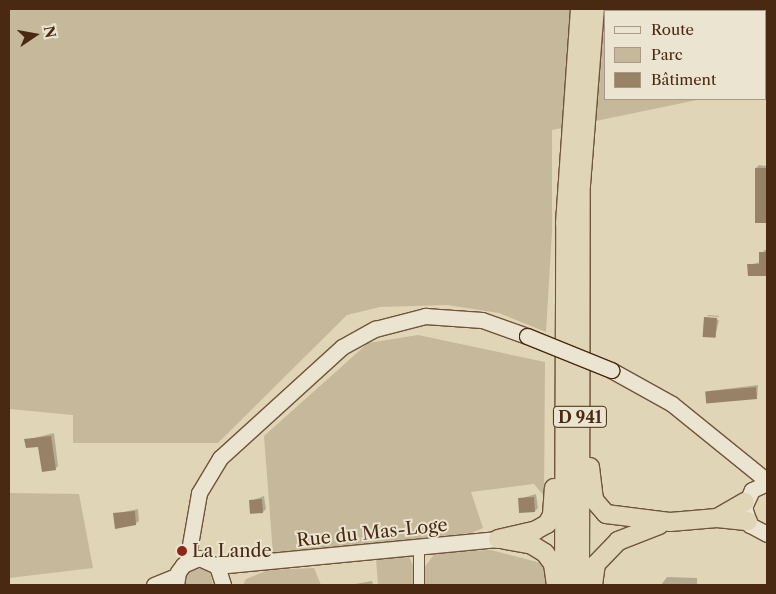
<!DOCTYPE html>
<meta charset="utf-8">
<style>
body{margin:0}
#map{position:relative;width:776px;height:594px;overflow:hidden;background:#e0d5b6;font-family:"Libre Caslon Text",serif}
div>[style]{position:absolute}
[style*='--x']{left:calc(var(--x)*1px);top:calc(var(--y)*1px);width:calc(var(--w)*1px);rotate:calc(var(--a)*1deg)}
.green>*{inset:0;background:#c6b89a}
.shadow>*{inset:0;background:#0003}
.building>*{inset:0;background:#988267;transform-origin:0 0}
.roads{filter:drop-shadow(1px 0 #6f543a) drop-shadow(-1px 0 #6f543a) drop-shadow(0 1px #6f543a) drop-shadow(0 -1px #6f543a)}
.minor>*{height:10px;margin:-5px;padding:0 5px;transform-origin:5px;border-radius:5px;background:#ebe4d0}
.secondary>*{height:15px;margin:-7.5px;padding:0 7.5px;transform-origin:7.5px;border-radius:7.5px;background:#ebe4d0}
.trunk>*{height:18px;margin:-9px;padding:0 9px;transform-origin:9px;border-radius:9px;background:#e0d5b6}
.bridges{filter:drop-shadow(1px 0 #492911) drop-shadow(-1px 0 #492911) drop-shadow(0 1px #492911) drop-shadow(0 -1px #492911)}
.secondary-bridge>*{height:15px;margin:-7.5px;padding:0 7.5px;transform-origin:7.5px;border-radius:7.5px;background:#ebe4d0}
.dots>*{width:14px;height:14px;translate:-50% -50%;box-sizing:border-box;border:2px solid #ebe4d0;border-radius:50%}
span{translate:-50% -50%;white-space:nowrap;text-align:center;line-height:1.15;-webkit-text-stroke:4px #ebe4d0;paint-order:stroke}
.shield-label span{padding:1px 4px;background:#ebe4d0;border:1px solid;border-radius:4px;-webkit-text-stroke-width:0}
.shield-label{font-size:16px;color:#492911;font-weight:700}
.street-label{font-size:18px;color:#492911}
.poi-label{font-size:18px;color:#492911}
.left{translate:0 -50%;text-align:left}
.frame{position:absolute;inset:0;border:10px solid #492911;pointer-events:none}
.legend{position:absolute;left:604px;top:10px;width:162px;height:90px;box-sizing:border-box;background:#ebe4d0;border:1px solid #aa9984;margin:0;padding:6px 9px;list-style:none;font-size:15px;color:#492911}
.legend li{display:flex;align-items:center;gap:10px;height:25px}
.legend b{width:25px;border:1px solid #aa9984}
.north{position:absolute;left:10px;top:10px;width:50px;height:50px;-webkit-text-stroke:4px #ebe4d0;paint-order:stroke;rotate:78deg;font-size:14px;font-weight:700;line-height:20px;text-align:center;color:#492911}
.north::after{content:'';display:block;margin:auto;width:18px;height:22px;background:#492911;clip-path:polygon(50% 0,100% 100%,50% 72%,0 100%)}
</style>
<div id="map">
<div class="green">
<div style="clip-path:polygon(9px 9px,767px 9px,767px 85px,765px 85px,765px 11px,605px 11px,605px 99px,702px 99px,552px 130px,552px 231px,546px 332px,499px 313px,447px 305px,380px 307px,347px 315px,218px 443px,73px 443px,73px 415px,9px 409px)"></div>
<div style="clip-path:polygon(418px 335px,545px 362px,544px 496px,534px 484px,471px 492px,483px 528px,472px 533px,273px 554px,264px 436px,368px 343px)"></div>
<div style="clip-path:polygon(9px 493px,79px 494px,93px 568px,9px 578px)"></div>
<div style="clip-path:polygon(491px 550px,541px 563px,549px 585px,424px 585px,424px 568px,435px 553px)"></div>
<div style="clip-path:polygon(408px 555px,413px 565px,413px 585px,378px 585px,376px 559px)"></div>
<div style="clip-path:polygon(202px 568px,210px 573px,213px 585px,184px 585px,188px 571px)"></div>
<div style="clip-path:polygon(314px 568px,321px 585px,243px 585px,246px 579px,268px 570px)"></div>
</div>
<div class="shadow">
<div style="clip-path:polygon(767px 77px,767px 98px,766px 98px,765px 80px)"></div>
<div style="clip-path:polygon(759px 165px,767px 166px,767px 205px,763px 222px,756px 168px)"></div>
<div style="clip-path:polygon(764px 250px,767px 250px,767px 275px,749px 275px,749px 265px,760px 262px)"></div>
<div style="clip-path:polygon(708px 315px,719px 316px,719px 317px,707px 316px)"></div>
<div style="clip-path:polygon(706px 317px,719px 320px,715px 337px,705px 318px)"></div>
<div style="clip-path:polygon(758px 385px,757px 398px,706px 393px,709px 391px)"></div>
<div style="clip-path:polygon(54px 433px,58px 466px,55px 469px,39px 445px,26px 440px)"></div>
<div style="clip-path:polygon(536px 494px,538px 508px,535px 511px,519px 499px)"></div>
<div style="clip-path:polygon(264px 496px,266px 509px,263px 512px,251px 501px)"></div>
<div style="clip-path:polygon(138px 509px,139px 521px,135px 524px,115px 514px)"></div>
<div style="clip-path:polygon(667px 577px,697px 578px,697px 585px,661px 585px)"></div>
<div style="clip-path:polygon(372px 581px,373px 585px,353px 585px,355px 584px)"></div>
</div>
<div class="building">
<div style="left:755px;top:168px;width:12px;height:55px"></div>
<div style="clip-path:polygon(759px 252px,767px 252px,767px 276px,748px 276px,747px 264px,759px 264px)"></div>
<div style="left:704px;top:317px;width:13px;height:20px;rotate:4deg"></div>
<div style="left:756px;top:387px;width:12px;height:51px;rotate:85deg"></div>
<div style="clip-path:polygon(51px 436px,56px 470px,42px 472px,38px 447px,26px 448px,24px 439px)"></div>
<div style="left:534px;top:497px;width:15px;height:16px;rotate:86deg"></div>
<div style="left:262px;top:499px;width:14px;height:13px;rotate:86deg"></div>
<div style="clip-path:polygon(135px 511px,136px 525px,115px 529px,113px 513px)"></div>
</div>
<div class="roads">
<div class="minor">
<div style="--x:419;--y:585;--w:39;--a:-90"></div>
</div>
<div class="secondary">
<div style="--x:611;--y:370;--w:70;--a:29.1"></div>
<div style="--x:672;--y:404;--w:122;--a:39"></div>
<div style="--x:767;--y:483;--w:17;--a:155"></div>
<div style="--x:752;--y:490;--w:19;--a:115"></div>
<div style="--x:744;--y:507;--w:19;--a:72"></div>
<div style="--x:750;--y:525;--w:19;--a:28"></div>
<div style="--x:187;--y:562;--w:70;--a:-80.1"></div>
<div style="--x:199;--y:493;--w:41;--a:-59"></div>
<div style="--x:220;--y:458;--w:165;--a:-42.3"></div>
<div style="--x:342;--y:347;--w:38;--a:-29"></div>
<div style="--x:375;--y:329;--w:52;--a:-14.6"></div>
<div style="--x:425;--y:316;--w:57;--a:4"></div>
<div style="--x:482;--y:320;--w:48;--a:19.6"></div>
<div style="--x:217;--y:566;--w:282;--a:-5.5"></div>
<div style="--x:154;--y:585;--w:24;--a:-22"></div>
<div style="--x:176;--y:585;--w:13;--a:-81"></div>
<div style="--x:178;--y:572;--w:9;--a:-54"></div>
<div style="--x:183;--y:565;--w:17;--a:-24"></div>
<div style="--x:199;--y:558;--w:20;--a:24"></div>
<div style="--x:217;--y:566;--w:20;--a:72"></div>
</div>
<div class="trunk">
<div style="--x:590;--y:467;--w:33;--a:83"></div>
<div style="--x:594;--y:500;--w:18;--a:49"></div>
<div style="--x:606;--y:514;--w:64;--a:7.1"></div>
<div style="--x:670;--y:522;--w:47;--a:-4.9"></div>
<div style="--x:717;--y:518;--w:31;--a:6"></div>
<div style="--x:717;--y:518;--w:32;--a:-30"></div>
<div style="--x:498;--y:539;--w:39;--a:-13"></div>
<div style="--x:536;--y:530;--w:13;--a:-29"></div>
<div style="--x:547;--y:524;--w:10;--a:-61"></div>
<div style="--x:552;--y:515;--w:27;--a:-86"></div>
<div style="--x:505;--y:540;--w:27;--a:10"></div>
<div style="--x:532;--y:545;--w:15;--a:32"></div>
<div style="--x:545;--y:553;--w:14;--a:54"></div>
<div style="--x:553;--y:564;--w:21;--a:82"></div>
<div style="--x:564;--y:585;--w:362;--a:-89.8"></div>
<div style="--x:565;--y:223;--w:215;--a:-86"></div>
<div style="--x:580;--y:585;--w:400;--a:-89.9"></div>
<div style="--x:581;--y:185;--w:177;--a:-85.5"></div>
<div style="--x:593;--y:585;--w:21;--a:-82"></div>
<div style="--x:596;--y:564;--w:32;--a:-46"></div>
<div style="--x:618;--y:541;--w:44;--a:-21.3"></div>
</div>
</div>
<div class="bridges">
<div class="secondary-bridge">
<div style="--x:527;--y:336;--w:91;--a:22"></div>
</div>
</div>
<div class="dots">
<div style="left:182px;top:551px;background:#8f2418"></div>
</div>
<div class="shield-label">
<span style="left:580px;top:417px">D 941</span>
</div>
<div class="street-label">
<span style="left:372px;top:533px;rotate:-6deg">Rue du Mas-Loge</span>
</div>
<div class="poi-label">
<span class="left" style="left:192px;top:551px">La Lande</span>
</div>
<div class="frame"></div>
<ul class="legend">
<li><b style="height:6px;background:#ebe4d0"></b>Route</li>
<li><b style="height:14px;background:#c6b89a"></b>Parc</li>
<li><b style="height:14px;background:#988267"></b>Bâtiment</li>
</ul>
<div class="north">N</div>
</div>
